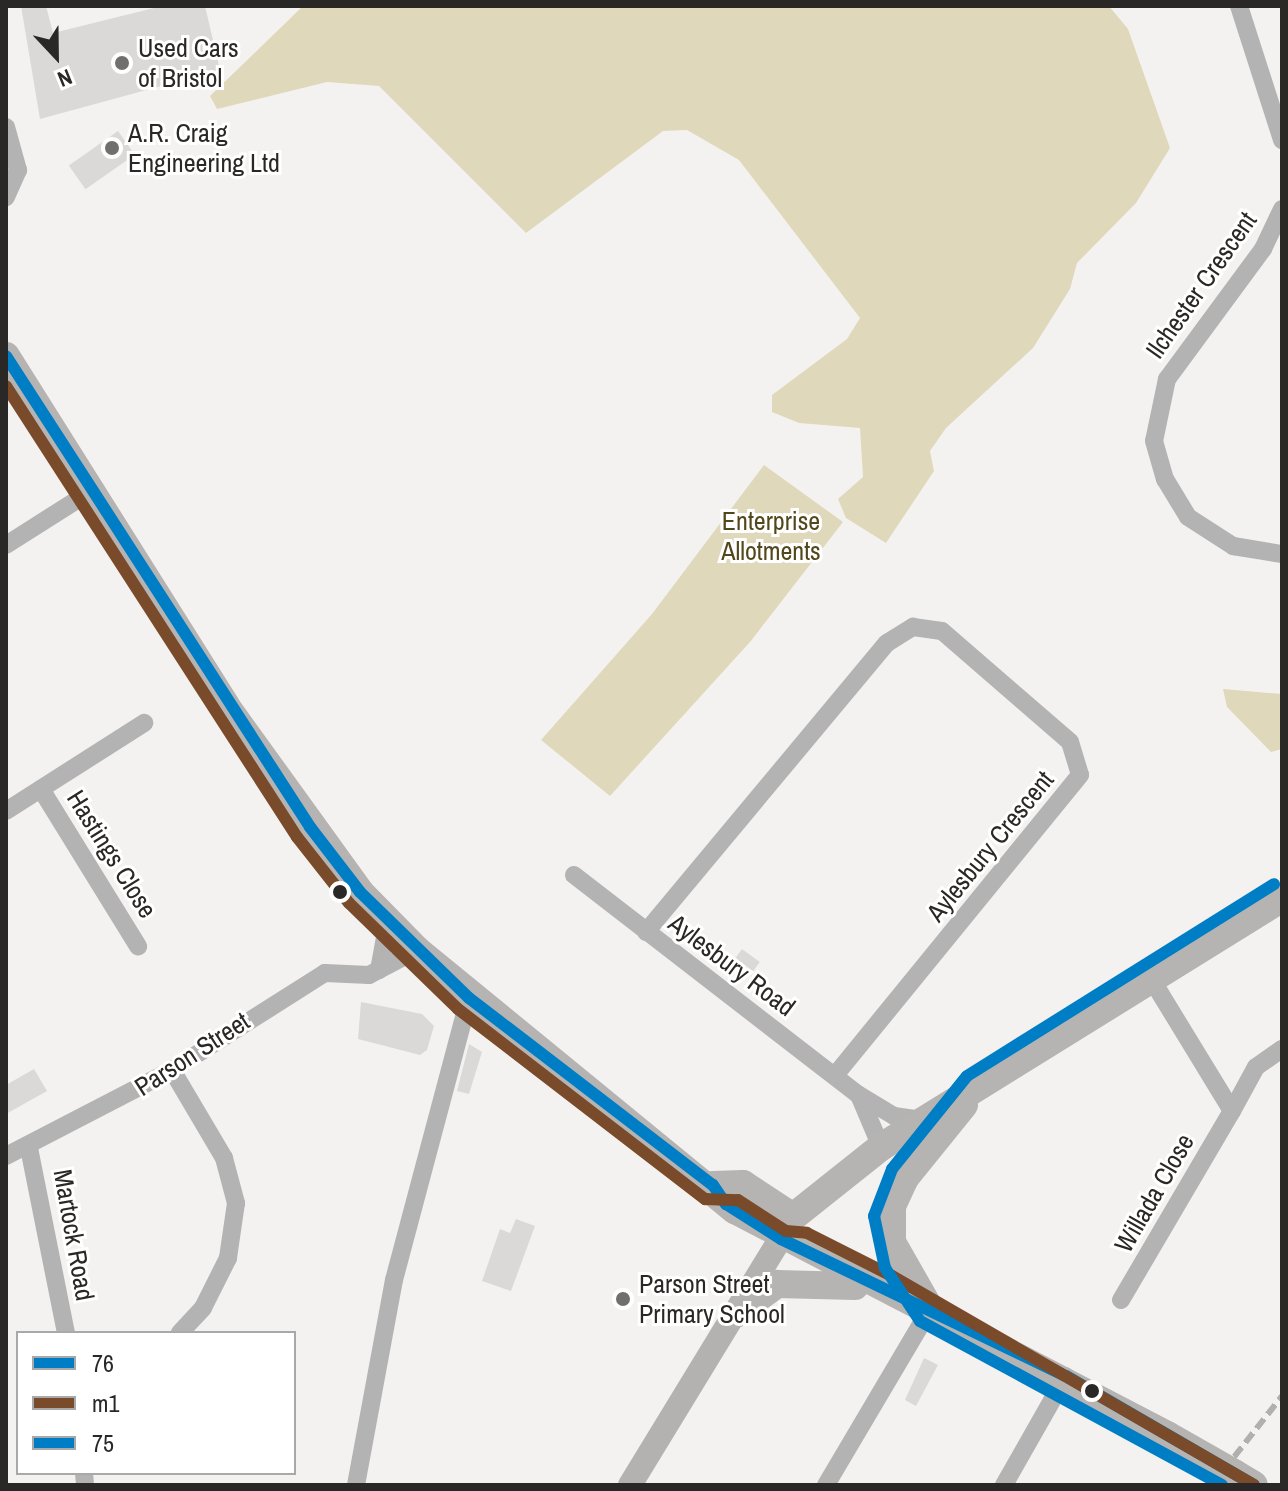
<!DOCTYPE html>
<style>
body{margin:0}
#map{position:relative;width:1288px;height:1491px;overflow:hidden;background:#f4f2f0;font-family:"Archivo Narrow",sans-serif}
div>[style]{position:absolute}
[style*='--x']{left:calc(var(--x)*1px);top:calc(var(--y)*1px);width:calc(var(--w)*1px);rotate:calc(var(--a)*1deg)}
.green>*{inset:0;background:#e0d8bb}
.building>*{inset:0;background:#dad9d8;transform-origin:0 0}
.minor>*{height:18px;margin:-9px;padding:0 9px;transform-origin:9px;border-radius:9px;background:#b4b3b3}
.secondary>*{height:24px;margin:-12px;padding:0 12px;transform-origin:12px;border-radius:12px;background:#b4b2b1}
.trunk>*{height:28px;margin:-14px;padding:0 14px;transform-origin:14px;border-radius:14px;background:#b6b4b2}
.rail>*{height:6px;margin-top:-3px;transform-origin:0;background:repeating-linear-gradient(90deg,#b1b0af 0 12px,transparent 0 18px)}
.trunk-bridge>*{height:28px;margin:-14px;padding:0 14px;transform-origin:14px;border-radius:14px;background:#b6b4b2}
.bus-1>*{height:12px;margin:-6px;padding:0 6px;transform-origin:6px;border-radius:6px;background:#007ec5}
.bus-2>*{height:12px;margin:-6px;padding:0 6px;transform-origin:6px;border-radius:6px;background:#7a4b2a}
.bus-3>*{height:12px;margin:-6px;padding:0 6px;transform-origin:6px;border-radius:6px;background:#007ec5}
.dots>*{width:22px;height:22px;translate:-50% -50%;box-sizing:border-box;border:4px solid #fff;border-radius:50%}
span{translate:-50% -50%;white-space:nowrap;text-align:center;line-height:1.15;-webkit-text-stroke:6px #fff;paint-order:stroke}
.poi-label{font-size:26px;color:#2a2827}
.left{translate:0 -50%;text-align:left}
.street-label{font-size:26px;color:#2a2827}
.park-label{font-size:26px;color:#51471a}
.frame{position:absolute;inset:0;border:8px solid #2a2827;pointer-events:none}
.legend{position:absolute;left:16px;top:1331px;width:280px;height:144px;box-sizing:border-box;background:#fff;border:2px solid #aaa9a9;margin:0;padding:10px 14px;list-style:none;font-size:24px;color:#2a2827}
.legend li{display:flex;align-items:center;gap:16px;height:40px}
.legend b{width:40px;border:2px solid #aaa9a9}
.north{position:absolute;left:16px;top:16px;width:80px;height:80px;-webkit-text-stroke:6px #fff;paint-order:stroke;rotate:158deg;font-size:22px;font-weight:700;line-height:32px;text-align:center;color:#2a2827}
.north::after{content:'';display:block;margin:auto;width:28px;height:36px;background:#2a2827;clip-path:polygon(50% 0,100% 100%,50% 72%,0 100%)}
</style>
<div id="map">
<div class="green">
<div style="clip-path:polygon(303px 6px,1109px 6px,1128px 29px,1170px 148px,1136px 203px,1077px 263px,1070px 289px,1033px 348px,946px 428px,930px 451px,934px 471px,886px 543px,846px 518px,838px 499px,863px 477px,860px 428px,799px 423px,772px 412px,772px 395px,847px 339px,860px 318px,739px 160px,687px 130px,663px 131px,526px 233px,379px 86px,327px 82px,217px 109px,210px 96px)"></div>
<div style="clip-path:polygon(764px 465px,843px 522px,750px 642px,610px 796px,541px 740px,652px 614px)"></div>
<div style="clip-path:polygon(1223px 689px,1282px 694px,1282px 749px,1271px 752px,1227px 707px)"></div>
</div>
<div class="building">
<div style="clip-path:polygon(21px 6px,46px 6px,53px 33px,162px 6px,205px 6px,220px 70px,40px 119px)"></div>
<div style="left:118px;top:131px;width:29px;height:60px;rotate:55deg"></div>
<div style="left:742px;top:949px;width:22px;height:17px;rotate:36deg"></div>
<div style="clip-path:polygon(361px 1002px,422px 1014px,434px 1026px,427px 1050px,420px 1055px,358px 1039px)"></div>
<div style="clip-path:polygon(469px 1044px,482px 1052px,469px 1094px,457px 1091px)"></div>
<div style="clip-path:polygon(34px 1069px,47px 1091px,6px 1114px,6px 1085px)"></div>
<div style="clip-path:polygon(516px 1219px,535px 1226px,511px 1291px,482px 1281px,500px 1229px,510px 1233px)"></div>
<div style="clip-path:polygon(924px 1358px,938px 1365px,916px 1406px,905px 1400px)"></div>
</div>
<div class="minor">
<div style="--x:1239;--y:6;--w:141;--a:72.2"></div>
<div style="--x:6;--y:127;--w:45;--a:74.4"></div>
<div style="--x:18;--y:170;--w:30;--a:114"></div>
<div style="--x:1282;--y:209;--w:44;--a:115.4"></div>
<div style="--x:1263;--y:249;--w:162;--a:126.4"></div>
<div style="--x:1167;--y:379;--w:63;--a:101.8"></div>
<div style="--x:1154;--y:441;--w:40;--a:74"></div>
<div style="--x:1165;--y:479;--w:44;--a:58.8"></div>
<div style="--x:1188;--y:517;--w:54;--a:32.8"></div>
<div style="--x:1233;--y:546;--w:50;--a:9.3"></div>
<div style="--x:6;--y:545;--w:97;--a:-32.4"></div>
<div style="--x:41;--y:789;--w:185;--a:58.3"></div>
<div style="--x:6;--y:811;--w:164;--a:-32.5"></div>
<div style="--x:574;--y:875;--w:360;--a:37.7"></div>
<div style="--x:859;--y:1095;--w:41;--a:31"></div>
<div style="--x:894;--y:1116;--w:28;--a:8"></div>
<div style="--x:646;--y:932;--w:376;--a:-50.2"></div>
<div style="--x:887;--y:643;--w:31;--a:-32"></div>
<div style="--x:913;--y:627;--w:29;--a:8"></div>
<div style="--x:942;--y:631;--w:169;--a:40.9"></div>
<div style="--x:1070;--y:742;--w:34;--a:73"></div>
<div style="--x:1080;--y:775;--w:387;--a:129.2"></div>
<div style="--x:379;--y:970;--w:50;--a:-79.6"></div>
<div style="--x:172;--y:1070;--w:102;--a:59.4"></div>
<div style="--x:224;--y:1158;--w:47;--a:75.1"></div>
<div style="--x:236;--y:1203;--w:56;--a:98.3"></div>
<div style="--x:228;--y:1258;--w:56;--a:116.6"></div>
<div style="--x:203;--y:1308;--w:34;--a:133"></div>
<div style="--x:859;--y:1095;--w:56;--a:67.1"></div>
<div style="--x:1232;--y:1111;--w:50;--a:-61.4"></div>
<div style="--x:1256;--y:1067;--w:32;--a:-35"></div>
<div style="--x:29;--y:1148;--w:189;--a:78.7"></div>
<div style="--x:6;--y:1156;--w:187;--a:-27.4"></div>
<div style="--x:172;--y:1070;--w:181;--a:-32.4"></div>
<div style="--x:325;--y:973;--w:44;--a:2.6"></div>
<div style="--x:369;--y:975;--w:54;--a:-27.5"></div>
<div style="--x:1121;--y:1300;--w:219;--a:-59.6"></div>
<div style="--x:1232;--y:1111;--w:150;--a:-121.4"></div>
<div style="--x:84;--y:1473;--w:12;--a:85"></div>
<div style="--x:356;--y:1485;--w:208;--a:-79.5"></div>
<div style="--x:394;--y:1280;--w:292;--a:-75.1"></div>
<div style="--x:826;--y:1485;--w:204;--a:-59.4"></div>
<div style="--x:1004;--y:1485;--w:125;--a:-60.4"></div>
</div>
<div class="secondary">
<div style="--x:630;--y:1485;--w:309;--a:-58.6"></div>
</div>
<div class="trunk">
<div style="--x:6;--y:356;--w:413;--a:57.8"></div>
<div style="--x:226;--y:706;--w:229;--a:54.2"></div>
<div style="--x:360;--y:892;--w:81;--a:45.5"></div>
<div style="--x:417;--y:950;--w:411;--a:39.3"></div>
<div style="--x:735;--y:1210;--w:487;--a:27.5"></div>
<div style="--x:713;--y:1185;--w:30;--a:-2"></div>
<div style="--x:743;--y:1184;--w:60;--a:33.4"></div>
<div style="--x:793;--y:1217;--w:112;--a:-38.5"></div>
<div style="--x:881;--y:1147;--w:472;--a:-31.8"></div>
<div style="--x:930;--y:1309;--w:77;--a:-119.6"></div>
<div style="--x:892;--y:1242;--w:36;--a:-90"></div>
<div style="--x:892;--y:1206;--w:31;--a:-65"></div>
<div style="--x:905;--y:1178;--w:94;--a:-51.1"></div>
<div style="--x:736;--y:1314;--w:51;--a:-36.2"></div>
<div style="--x:777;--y:1284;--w:78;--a:1.5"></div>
<div style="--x:1234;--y:1473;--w:23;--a:31"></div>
</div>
<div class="rail">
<div style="--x:1212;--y:1485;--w:113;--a:-51.8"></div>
</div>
<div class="trunk-bridge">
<div style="--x:1167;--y:1435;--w:77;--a:29.6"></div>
</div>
<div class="bus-1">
<div style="--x:6;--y:356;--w:561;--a:57.16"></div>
<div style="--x:310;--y:827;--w:82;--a:52.4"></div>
<div style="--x:360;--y:892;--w:152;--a:44.2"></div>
<div style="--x:469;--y:998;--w:307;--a:37.5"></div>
<div style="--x:713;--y:1185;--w:23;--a:56"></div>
<div style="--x:726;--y:1204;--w:65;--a:32.5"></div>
<div style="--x:781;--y:1239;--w:316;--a:25.7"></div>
<div style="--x:1066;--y:1376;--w:217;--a:30.1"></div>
</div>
<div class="bus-2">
<div style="--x:6;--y:386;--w:537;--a:57.17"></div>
<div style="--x:297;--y:837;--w:84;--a:51.8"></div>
<div style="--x:349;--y:903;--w:152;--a:44.2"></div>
<div style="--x:458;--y:1009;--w:312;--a:37.6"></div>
<div style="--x:705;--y:1199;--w:33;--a:2"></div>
<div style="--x:738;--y:1200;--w:57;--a:32.9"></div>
<div style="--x:786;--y:1231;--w:21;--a:5"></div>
<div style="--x:807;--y:1233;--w:95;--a:26.8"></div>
<div style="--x:892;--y:1276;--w:418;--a:30"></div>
</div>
<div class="bus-3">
<div style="--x:1222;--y:1485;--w:344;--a:-151.5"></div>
<div style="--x:920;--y:1321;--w:64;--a:-123.4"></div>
<div style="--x:885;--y:1268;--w:53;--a:-101.9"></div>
<div style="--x:874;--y:1216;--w:50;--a:-69"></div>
<div style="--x:892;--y:1169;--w:119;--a:-51.1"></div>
<div style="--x:967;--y:1076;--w:362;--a:-32"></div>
</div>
<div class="dots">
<div style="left:122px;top:63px;background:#716f6d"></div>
<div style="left:112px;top:148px;background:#716f6d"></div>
<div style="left:340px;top:892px;background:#2a2827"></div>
<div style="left:623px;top:1299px;background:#716f6d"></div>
<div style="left:1092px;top:1391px;background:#2a2827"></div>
</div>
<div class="poi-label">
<span class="left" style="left:138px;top:63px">Used Cars<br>of Bristol</span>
<span class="left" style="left:128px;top:148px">A.R. Craig<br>Engineering Ltd</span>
<span class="left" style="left:639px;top:1299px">Parson Street<br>Primary School</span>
</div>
<div class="street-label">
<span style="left:1201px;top:285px;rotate:-55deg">Ilchester Crescent</span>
<span style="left:990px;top:846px;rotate:-51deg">Aylesbury Crescent</span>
<span style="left:112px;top:854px;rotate:58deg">Hastings Close</span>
<span style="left:732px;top:965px;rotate:37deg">Aylesbury Road</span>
<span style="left:192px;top:1054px;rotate:-33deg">Parson Street</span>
<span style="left:1154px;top:1193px;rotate:-60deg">Willada Close</span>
<span style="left:74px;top:1235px;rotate:80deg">Martock Road</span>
</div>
<div class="park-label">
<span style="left:771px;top:536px">Enterprise<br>Allotments</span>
</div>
<div class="frame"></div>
<ul class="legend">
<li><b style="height:10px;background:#007ec5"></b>76</li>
<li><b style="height:10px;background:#7a4b2a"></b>m1</li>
<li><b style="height:10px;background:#007ec5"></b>75</li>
</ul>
<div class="north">N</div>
</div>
